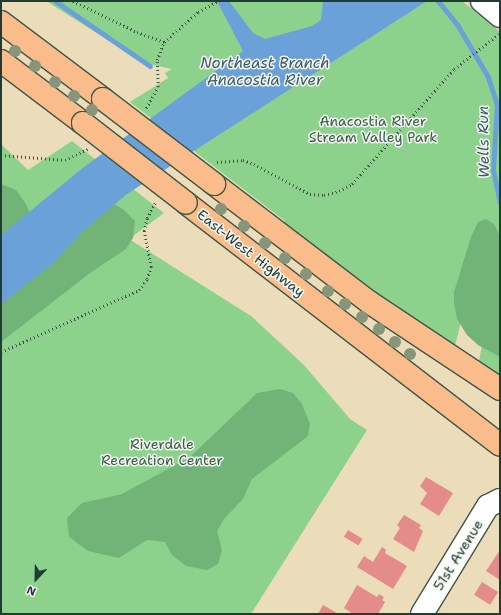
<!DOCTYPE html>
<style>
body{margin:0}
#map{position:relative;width:501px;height:615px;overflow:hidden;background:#ecddba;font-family:"Shantell Sans",sans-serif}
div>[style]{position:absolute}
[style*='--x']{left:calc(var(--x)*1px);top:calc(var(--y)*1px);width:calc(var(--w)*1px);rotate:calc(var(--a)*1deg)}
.green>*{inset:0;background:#8dd28c}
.forest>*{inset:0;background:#72b478}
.water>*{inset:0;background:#6aa1d8}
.stream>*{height:5px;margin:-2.5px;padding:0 2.5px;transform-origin:2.5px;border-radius:2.5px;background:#6aa1d8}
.building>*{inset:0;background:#e48c89;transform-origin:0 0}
.path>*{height:2.5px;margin-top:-1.25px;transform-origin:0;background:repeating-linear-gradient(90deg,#3e5548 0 1px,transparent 0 4px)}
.roads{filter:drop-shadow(1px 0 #3e5548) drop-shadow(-1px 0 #3e5548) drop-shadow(0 1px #3e5548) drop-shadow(0 -1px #3e5548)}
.minor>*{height:22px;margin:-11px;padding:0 11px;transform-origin:11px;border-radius:11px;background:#fff}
.major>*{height:22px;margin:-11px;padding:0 11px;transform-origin:11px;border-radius:11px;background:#f9bc8a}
.bridges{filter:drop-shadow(1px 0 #3e5548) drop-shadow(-1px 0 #3e5548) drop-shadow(0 1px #3e5548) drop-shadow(0 -1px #3e5548)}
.major-bridge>*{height:22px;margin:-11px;padding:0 11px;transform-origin:11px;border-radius:11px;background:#f9bc8a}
.trees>*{width:12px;height:12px;margin:-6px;border-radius:50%;background:#87967a}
span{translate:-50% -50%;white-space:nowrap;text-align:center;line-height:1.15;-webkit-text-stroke:3px #f6f6f2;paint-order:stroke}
.park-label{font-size:14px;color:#355b46}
.street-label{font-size:14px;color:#1f3d34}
.water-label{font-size:15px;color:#365b65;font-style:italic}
.frame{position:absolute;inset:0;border:2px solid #1f3d34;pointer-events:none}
.north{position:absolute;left:16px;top:559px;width:40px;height:40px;-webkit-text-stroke:3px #f6f6f2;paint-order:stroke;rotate:202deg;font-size:11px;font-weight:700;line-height:16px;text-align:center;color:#1f3d34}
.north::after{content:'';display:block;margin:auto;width:14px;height:18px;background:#1f3d34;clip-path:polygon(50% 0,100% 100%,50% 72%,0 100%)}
</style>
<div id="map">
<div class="green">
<div style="clip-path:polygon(46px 1px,462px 1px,500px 32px,500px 378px,478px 365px,486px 326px,461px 322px,454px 350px,282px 225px,285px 221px,130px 102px,168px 78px,165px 73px,172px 69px,144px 63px)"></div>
<div style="clip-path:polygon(72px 141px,164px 213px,129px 239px,251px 316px,304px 365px,350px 419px,367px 430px,251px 614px,1px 614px,1px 144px,28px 170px)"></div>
</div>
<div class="forest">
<div style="clip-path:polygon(1px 184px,16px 190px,26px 204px,34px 224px,1px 250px)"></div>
<div style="clip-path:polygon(111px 202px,124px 210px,135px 221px,133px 238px,126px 249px,90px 273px,1px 342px,1px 297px)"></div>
<div style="clip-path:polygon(486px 219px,494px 224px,500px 236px,500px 357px,478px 345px,467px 335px,457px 319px,454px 303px,454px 292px,471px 237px,478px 222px)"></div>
<div style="clip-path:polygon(280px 389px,293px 393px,302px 404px,310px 424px,308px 436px,252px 479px,243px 499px,224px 519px,217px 531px,222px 550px,218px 564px,207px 570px,186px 566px,172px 555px,165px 542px,147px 540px,119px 558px,88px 551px,69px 537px,67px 518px,82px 503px,122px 494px,190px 457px,257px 393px)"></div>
</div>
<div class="water">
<div style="clip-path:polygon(217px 1px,229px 1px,253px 33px,265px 39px,312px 26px,321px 20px,323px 1px,427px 1px,127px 194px,83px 231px,52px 264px,1px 304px,1px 235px,84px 167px,243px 51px)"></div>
</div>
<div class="stream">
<div style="--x:55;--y:1;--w:115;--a:34.4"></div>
<div style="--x:438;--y:1;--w:32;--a:51"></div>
<div style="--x:458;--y:26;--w:59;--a:59.5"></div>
<div style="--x:488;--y:77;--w:28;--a:72"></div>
<div style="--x:497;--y:104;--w:66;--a:93.5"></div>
<div style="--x:493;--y:170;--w:33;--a:78"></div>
</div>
<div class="building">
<div style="clip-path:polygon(426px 477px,453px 493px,439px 516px,420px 504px,427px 493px,420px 486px)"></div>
<div style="clip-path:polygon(404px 515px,421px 525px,419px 528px,423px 531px,414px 552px,393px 539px,400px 528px,397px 525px)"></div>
<div style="left:348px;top:530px;width:17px;height:8px;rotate:31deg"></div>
<div style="clip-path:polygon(382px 547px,386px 550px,385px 553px,407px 566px,393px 589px,357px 567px,364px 556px,373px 562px)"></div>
<div style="clip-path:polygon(500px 550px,500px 580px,486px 571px)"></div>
<div style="left:482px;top:582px;width:19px;height:15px;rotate:32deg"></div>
<div style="clip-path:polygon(357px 585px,377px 597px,379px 594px,384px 597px,382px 600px,385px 602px,378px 614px,353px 614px,344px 608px)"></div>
<div style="clip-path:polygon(323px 605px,337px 613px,337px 614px,318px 614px)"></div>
</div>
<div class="path">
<div style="--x:73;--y:1;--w:71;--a:25.8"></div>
<div style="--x:137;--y:32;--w:29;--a:20"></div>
<div style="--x:146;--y:108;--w:24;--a:-60"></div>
<div style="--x:158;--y:87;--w:27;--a:-92"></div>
<div style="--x:157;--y:60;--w:19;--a:-69"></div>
<div style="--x:164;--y:42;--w:45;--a:-41.4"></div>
<div style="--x:198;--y:12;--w:23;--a:-29"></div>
<div style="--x:1;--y:155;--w:64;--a:4.5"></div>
<div style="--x:65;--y:160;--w:25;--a:-26"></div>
<div style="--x:217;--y:162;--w:26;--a:-4"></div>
<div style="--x:243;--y:160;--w:12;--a:20"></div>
<div style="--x:254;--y:164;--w:64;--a:28.2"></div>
<div style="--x:310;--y:194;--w:14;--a:4"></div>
<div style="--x:324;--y:195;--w:16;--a:-15"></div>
<div style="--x:339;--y:191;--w:15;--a:-28"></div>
<div style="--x:352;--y:184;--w:154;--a:-48.4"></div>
<div style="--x:454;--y:69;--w:57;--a:-37.9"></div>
<div style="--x:1;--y:352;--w:151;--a:-24.2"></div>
<div style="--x:139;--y:290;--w:14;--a:-54"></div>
<div style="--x:147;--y:279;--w:13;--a:-72"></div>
<div style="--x:151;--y:267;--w:37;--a:-101"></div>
<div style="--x:144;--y:231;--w:13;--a:-77"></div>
<div style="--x:147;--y:218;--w:17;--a:-62"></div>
</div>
<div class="roads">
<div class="minor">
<div style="--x:482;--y:1;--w:23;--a:40"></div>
<div style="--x:422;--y:614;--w:127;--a:-58.6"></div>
<div style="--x:488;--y:506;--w:13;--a:-27"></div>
</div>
<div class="major">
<div style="--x:1;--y:22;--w:128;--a:37"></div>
<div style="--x:1;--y:61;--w:103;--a:37.1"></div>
<div style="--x:214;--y:184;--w:195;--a:37.3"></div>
<div style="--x:369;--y:302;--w:157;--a:33.6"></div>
<div style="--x:186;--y:203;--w:396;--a:37.6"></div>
</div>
</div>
<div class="bridges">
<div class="major-bridge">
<div style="--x:103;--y:99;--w:140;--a:37.4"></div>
<div style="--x:83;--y:123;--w:130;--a:37.8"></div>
</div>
</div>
<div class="trees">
<div style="left:15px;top:51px"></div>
<div style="left:35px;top:66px"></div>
<div style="left:55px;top:82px"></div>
<div style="left:74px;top:96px"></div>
<div style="left:92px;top:110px"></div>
<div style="left:221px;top:209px"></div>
<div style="left:244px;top:226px"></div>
<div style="left:265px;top:243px"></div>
<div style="left:285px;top:258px"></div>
<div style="left:306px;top:274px"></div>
<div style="left:328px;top:291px"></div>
<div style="left:345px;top:304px"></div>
<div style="left:362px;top:317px"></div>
<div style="left:379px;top:329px"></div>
<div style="left:395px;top:342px"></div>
<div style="left:410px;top:354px"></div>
</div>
<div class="park-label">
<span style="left:373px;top:129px">Anacostia River<br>Stream Valley Park</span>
<span style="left:162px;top:452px">Riverdale<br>Recreation Center</span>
</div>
<div class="street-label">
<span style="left:251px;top:253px;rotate:38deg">East-West Highway</span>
<span style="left:458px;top:555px;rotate:-58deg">51st Avenue</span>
</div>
<div class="water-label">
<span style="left:265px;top:72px">Northeast Branch<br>Anacostia River</span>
<span style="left:484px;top:142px;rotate:-91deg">Wells Run</span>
</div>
<div class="frame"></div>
<div class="north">N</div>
</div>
